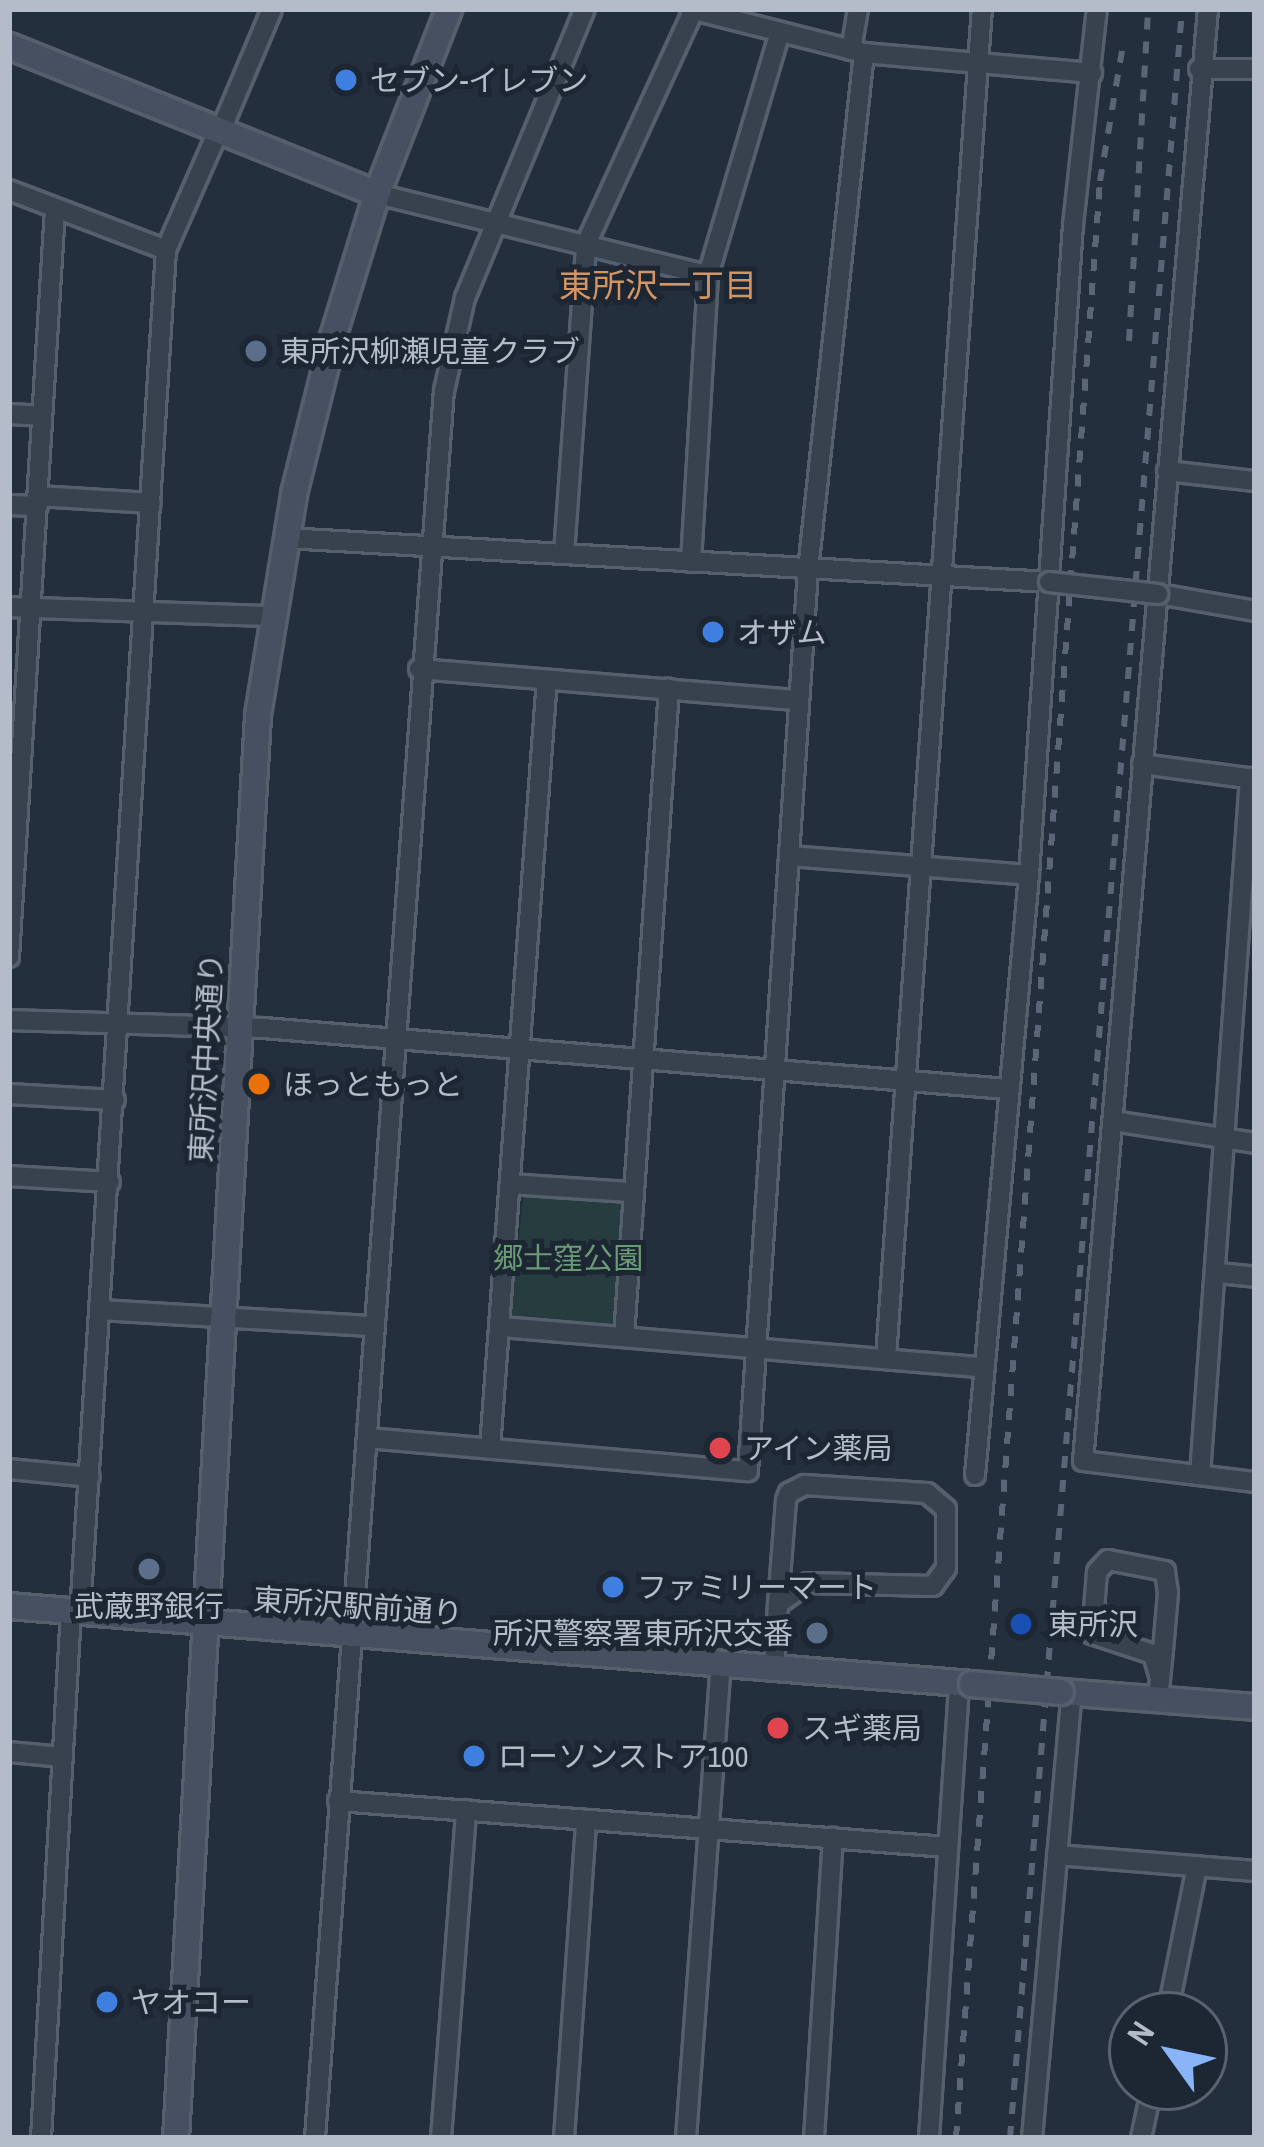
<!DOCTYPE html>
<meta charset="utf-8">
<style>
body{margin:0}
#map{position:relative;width:1264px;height:2147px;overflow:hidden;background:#242f3e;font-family:"Archivo Narrow","Noto Sans JP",sans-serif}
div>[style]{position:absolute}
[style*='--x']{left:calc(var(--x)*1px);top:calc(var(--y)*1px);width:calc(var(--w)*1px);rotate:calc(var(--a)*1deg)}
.green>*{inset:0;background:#263c3f;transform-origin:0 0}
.roads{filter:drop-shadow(3px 0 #565f6c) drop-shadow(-3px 0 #565f6c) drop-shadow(0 3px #565f6c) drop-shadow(0 -3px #565f6c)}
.street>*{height:18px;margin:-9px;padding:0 9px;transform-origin:9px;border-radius:9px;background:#38414e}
.secondary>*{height:24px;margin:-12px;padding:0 12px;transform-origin:12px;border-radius:12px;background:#465061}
.rail>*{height:6px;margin-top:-3px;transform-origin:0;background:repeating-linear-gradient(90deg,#5a6575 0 12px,transparent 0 24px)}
.bridges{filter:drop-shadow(3px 0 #565f6c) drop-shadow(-3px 0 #565f6c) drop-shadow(0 3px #565f6c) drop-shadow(0 -3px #565f6c)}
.street-bridge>*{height:18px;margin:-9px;padding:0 9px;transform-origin:9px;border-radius:9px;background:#38414e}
.secondary-bridge>*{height:24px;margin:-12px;padding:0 12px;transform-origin:12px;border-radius:12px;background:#465061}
.dots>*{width:33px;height:33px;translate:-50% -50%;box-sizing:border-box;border:6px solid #1d2633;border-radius:50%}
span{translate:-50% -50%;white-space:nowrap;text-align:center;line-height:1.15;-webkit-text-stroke:10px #1d2633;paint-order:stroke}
.poi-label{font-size:30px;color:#b4bcc9}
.left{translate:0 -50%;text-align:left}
.right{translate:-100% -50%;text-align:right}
.street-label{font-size:30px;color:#b4bcc9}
.park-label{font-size:30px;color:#6b9a76}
.neighbourhood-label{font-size:33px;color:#d59563}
.frame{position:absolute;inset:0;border:12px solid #b4bcc9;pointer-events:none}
.north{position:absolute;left:1108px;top:1991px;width:120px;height:120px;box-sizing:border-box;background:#1d2633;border:3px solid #59626f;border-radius:50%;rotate:303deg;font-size:33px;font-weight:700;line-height:48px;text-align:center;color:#b4bcc9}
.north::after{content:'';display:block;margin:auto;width:42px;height:54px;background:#8ab4f8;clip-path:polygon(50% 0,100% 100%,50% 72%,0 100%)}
</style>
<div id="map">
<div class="green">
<div style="left:524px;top:1190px;width:103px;height:126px;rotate:6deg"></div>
</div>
<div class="roads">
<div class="street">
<div style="--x:690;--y:9;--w:179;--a:14.2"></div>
<div style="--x:864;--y:53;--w:229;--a:5"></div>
<div style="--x:1208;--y:9;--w:1457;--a:94.92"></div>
<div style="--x:1083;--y:1461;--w:173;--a:7"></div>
<div style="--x:851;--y:50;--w:42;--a:-80.3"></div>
<div style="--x:1199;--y:69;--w:56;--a:0"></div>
<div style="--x:221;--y:130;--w:131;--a:-67.1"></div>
<div style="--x:9;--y:190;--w:168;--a:20.9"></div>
<div style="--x:377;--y:194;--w:341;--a:13.8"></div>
<div style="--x:9;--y:414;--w:33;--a:3"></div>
<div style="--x:1167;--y:471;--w:89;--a:6.5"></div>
<div style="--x:38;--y:496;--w:113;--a:3.5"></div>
<div style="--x:9;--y:505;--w:29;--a:2"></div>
<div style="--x:286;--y:538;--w:764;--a:3.3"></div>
<div style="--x:564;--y:554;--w:311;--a:-85.9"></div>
<div style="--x:586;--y:244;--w:259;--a:-65.3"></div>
<div style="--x:691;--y:562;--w:288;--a:-86.6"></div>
<div style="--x:708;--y:275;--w:253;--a:-73.5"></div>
<div style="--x:1158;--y:594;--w:98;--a:9.9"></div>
<div style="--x:9;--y:607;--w:263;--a:2"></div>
<div style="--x:419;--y:669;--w:381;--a:4.7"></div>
<div style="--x:1142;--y:764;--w:114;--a:7.6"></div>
<div style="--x:789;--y:856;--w:241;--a:4.5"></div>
<div style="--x:9;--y:957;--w:749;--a:-86.48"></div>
<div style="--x:9;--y:1020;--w:254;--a:1.8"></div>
<div style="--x:263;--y:1028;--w:745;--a:4.69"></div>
<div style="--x:9;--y:1094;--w:106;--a:3.2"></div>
<div style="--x:1113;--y:1121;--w:144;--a:8.8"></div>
<div style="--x:9;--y:1176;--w:101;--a:3.4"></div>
<div style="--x:510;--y:1184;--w:122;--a:3.8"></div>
<div style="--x:1219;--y:1273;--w:36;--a:6"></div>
<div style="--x:101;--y:1310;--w:273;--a:3.4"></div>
<div style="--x:502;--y:1327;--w:483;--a:4.8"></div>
<div style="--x:624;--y:1336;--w:649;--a:-86.02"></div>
<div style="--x:886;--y:1357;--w:1351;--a:-85.93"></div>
<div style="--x:368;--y:1438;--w:381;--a:5"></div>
<div style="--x:748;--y:1471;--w:903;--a:-86.19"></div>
<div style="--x:808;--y:570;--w:520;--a:-83.82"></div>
<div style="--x:490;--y:1448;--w:770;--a:-85.76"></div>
<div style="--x:9;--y:1469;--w:81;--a:5.6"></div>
<div style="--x:975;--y:1475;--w:602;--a:-84.86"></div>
<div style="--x:1029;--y:875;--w:651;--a:-86.13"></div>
<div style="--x:1073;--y:225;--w:217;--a:-83.7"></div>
<div style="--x:1200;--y:1475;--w:699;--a:-85.9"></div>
<div style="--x:80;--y:1613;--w:1366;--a:-86.39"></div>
<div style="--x:166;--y:250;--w:132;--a:-66.3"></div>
<div style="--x:774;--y:1668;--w:64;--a:-86.4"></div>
<div style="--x:778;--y:1604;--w:104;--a:-85.6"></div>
<div style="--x:786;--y:1500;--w:8;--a:-67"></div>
<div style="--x:789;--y:1493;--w:18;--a:-27"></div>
<div style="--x:805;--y:1485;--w:122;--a:3.8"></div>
<div style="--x:927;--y:1493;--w:25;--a:40"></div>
<div style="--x:946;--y:1509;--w:59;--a:90"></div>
<div style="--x:946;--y:1568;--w:22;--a:126"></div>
<div style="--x:933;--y:1586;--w:125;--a:-178.6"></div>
<div style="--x:808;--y:1583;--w:37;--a:145"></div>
<div style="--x:1158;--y:1699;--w:49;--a:-84.2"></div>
<div style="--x:1163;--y:1650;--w:57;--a:-85"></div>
<div style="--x:1168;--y:1593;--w:22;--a:-98"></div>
<div style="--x:1165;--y:1571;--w:58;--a:-169.1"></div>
<div style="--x:1108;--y:1560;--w:16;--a:133"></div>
<div style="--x:1097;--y:1572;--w:62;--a:94.6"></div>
<div style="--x:1092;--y:1634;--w:64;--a:18.2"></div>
<div style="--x:1153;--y:1654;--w:26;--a:74"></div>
<div style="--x:9;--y:1752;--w:53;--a:5.4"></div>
<div style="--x:338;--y:1801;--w:611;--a:4.32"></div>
<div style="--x:1057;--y:1855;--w:199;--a:4.6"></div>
<div style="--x:1167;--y:2015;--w:152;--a:-78.6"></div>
<div style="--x:41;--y:2138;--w:527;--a:-86.74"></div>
<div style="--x:315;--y:2138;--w:1752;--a:-85.78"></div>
<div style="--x:444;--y:391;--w:95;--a:-77.3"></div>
<div style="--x:465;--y:298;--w:313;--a:-67.5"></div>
<div style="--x:441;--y:2138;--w:329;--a:-85.6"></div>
<div style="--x:564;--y:2138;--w:319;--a:-86"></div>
<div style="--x:686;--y:2138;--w:475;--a:-85.8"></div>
<div style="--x:814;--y:2138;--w:301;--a:-86.4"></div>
<div style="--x:929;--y:2138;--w:456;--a:-86.2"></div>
<div style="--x:1032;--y:2138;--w:447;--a:-84.9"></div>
<div style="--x:1141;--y:2138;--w:52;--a:-77.8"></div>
</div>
<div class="secondary">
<div style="--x:9;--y:46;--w:397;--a:21.9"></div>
<div style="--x:9;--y:1606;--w:966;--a:4.63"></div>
<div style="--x:1061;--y:1692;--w:195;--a:4.4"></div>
<div style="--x:176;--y:2138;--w:1425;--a:-86.7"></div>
<div style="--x:258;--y:715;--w:224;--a:-80.7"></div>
<div style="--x:294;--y:494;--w:162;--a:-76"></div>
<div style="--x:333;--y:337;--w:150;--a:-72.9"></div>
<div style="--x:377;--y:194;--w:199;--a:-68.7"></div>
</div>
</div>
<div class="rail">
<div style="--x:1129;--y:341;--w:333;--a:-86.7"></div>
<div style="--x:956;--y:2138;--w:1962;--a:-85.79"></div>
<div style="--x:1100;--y:181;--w:132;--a:-80.4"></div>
<div style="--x:1010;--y:2138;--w:2136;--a:-85.38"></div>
</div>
<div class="bridges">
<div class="street-bridge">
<div style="--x:1049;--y:582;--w:110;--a:6.3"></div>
</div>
<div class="secondary-bridge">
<div style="--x:972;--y:1684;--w:89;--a:5.1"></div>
</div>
</div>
<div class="dots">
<div style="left:346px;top:80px;background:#3f7fe0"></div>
<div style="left:256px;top:351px;background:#5c6f8a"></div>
<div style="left:713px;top:632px;background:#3f7fe0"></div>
<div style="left:259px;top:1084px;background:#e8710a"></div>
<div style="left:720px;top:1448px;background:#e0444e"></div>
<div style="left:149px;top:1569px;background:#5c6f8a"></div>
<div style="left:613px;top:1587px;background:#3f7fe0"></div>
<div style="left:1021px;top:1624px;background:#1a4fb4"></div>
<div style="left:817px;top:1633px;background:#5c6f8a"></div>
<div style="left:778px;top:1728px;background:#e0444e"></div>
<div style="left:474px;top:1756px;background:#3f7fe0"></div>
<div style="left:107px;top:2002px;background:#3f7fe0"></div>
</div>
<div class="poi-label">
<span class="left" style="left:370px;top:80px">セブン-イレブン</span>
<span class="left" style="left:280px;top:351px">東所沢柳瀬児童クラブ</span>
<span class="left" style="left:737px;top:632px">オザム</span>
<span class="left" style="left:283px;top:1084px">ほっともっと</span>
<span class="left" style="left:744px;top:1448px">アイン薬局</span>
<span class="left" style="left:637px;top:1587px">ファミリーマート</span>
<span style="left:149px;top:1606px">武蔵野銀行</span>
<span class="left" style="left:1048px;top:1624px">東所沢</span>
<span class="right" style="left:793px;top:1633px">所沢警察署東所沢交番</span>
<span class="left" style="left:802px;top:1728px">スギ薬局</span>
<span class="left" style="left:498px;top:1756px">ローソンストア100</span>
<span class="left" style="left:131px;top:2002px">ヤオコー</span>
</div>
<div class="street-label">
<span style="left:206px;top:1058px;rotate:-87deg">東所沢中央通り</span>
<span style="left:358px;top:1606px;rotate:4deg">東所沢駅前通り</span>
</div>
<div class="park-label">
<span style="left:568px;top:1258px">郷士窪公園</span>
</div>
<div class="neighbourhood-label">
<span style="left:658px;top:286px">東所沢一丁目</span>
</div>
<div class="frame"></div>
<div class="north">N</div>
</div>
